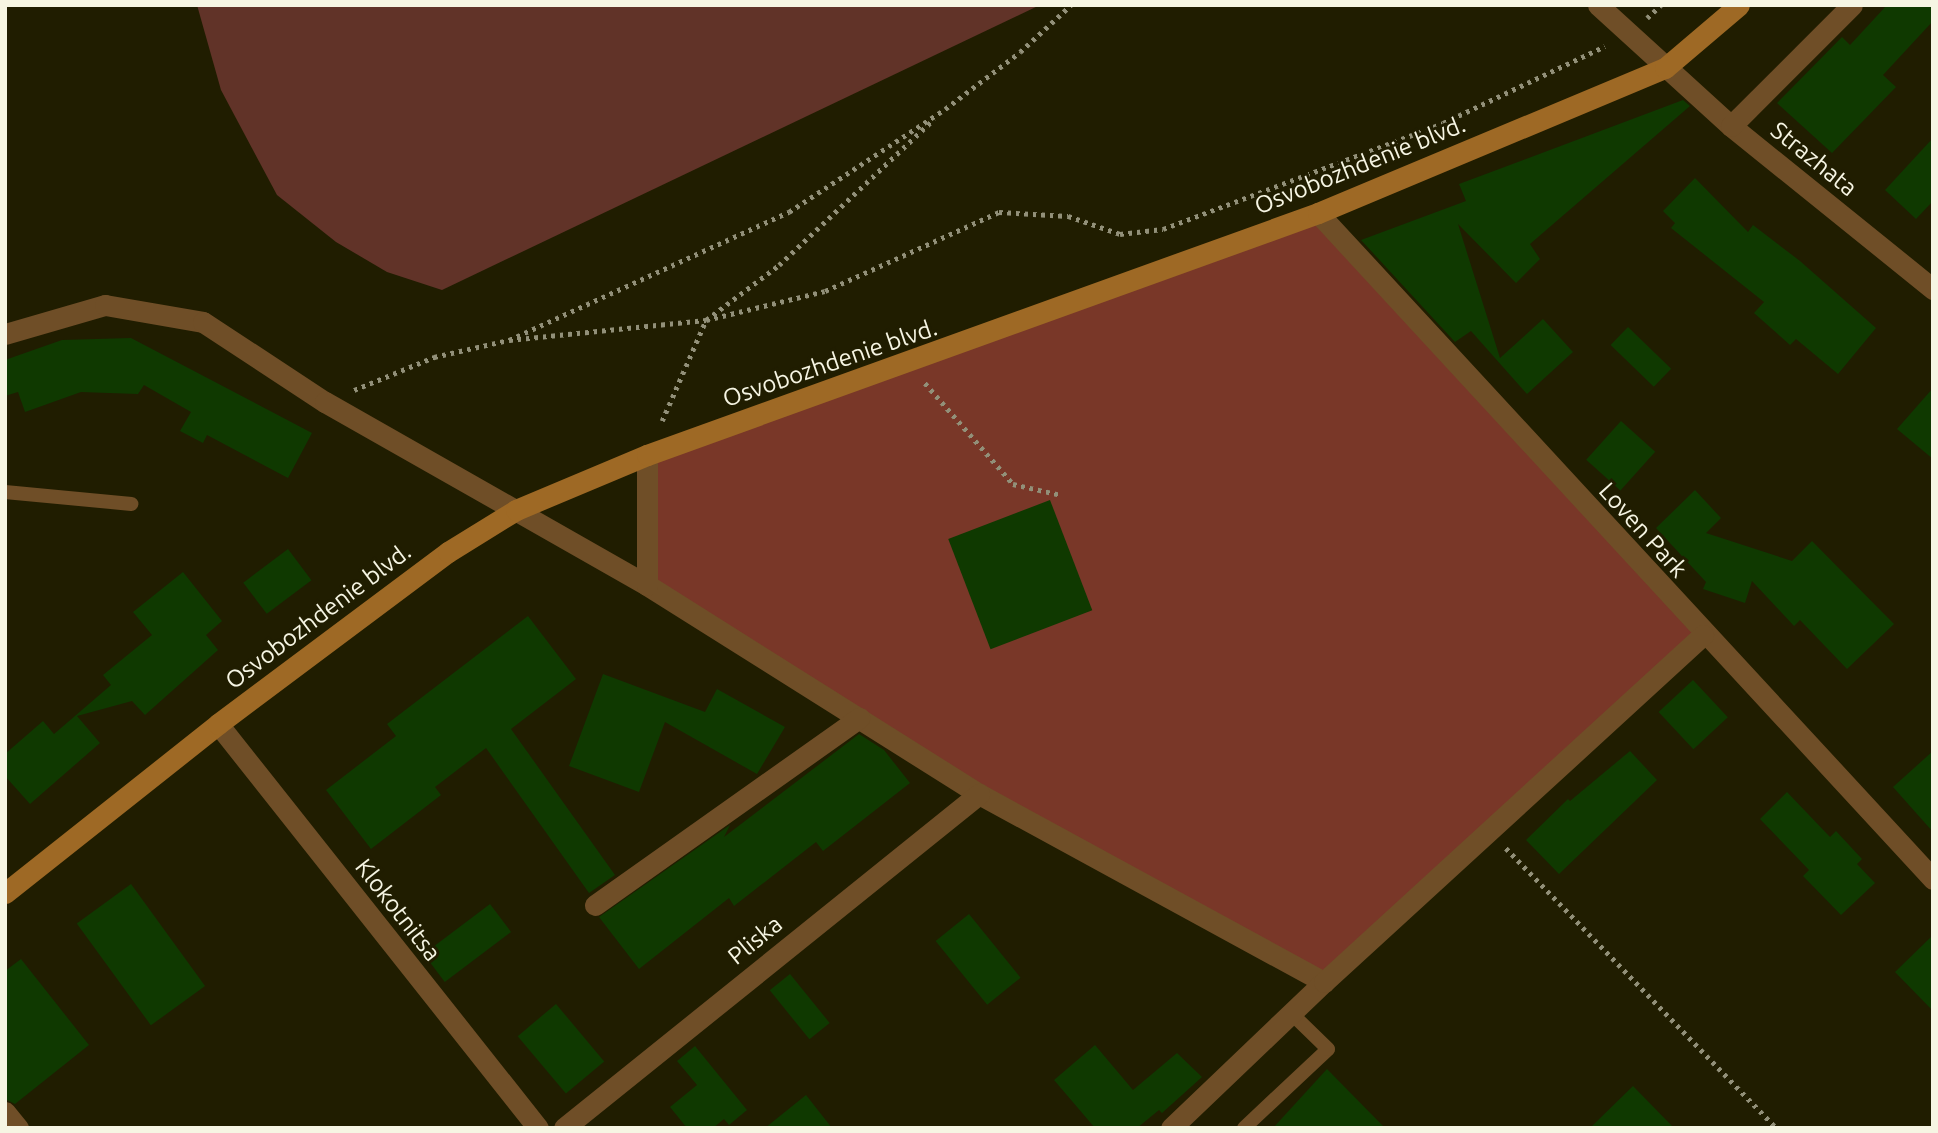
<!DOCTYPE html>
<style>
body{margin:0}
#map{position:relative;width:1938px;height:1133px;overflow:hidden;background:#201d00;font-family:Ubuntu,sans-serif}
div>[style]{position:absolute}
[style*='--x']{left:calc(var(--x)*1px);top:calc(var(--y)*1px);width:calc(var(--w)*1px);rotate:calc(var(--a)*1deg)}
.green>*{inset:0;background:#613328}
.forest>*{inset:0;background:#793728}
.building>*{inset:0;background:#0f3900;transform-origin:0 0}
.path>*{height:4.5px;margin-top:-2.25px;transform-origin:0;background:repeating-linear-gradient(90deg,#929079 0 3.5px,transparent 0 8.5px)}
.service>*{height:14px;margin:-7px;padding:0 7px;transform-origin:7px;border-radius:7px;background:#6f4e27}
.minor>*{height:21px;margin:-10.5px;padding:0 10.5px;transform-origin:10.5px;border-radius:10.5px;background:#6f4e27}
.secondary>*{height:21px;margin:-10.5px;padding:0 10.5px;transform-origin:10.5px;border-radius:10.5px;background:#9e6925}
span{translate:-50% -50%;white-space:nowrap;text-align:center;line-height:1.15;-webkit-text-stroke:6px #201d00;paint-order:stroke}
.street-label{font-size:24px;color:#f6f5e3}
.frame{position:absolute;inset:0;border:7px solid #f6f5e3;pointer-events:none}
</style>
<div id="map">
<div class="green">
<div style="clip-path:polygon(197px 5px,1040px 5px,442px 290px,387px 272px,336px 242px,277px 195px,221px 90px)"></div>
</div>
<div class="forest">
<div style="clip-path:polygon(1318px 213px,1703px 635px,1324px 982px,979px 794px,647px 585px,647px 455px)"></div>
</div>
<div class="building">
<div style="clip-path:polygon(1887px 5px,1933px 5px,1933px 21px,1883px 75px,1896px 87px,1832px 153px,1777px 103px,1842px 37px,1850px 45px)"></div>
<div style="clip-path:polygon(1683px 100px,1690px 106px,1530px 244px,1540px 259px,1516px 283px,1458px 224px,1500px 358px,1543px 319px,1573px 352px,1527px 394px,1471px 331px,1455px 342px,1361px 240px,1466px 201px,1459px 184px)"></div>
<div style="clip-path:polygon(1933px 138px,1933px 201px,1916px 219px,1885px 190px)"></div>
<div style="clip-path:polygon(1695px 178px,1748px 232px,1753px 225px,1800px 261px,1876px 328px,1838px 374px,1796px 339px,1790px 345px,1754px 313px,1764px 302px,1671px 228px,1675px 223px,1663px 211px)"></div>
<div style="left:1628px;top:327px;width:60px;height:25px;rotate:44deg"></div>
<div style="clip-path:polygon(131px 338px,312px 433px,288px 478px,207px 435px,203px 443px,180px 431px,191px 412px,144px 385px,138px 394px,81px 392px,25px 412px,18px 392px,5px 396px,5px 360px,62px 340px)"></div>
<div style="clip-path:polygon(1933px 388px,1933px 459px,1897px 429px)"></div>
<div style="left:1621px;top:421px;width:46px;height:52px;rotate:42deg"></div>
<div style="clip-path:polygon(1695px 490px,1721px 518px,1706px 533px,1792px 561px,1812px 541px,1894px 624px,1847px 669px,1800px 620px,1794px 626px,1752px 581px,1745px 603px,1703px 589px,1706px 582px,1656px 528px)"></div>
<div style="left:1050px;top:500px;width:118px;height:109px;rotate:69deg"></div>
<div style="left:288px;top:549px;width:39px;height:56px;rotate:53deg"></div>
<div style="clip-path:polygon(183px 572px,222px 621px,206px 635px,218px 650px,145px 715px,132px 701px,77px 716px,100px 743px,30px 804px,5px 776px,5px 754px,43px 721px,54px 734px,111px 685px,103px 675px,152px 635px,133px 612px)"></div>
<div style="clip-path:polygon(528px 616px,576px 679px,511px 729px,615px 875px,589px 893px,486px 748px,435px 787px,441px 795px,371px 849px,326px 790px,396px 736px,387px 724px)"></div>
<div style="clip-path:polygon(603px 674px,705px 712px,717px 689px,785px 727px,757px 774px,665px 722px,639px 792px,569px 766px)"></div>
<div style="left:1693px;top:680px;width:51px;height:47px;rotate:47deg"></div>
<div style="clip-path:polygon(859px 734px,884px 750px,910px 783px,823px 851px,816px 842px,734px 906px,729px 898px,639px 969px,599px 917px,730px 825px,724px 837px)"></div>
<div style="clip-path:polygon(1630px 751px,1657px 780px,1559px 874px,1526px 840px,1568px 799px,1570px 801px)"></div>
<div style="clip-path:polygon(1933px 751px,1933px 832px,1893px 787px)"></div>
<div style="clip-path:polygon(1787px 792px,1830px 837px,1836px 831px,1862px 859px,1857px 864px,1875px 883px,1841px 915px,1803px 876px,1809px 870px,1760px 819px)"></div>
<div style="left:131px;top:884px;width:126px;height:67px;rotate:54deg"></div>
<div style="left:490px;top:904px;width:35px;height:83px;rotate:53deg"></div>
<div style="left:969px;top:914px;width:82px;height:43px;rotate:51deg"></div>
<div style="clip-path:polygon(1933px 935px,1933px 1011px,1895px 972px)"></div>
<div style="clip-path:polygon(21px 959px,89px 1045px,15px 1104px,5px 1099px,5px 971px)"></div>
<div style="left:790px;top:974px;width:63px;height:26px;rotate:51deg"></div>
<div style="left:556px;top:1004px;width:75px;height:50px;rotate:50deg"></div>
<div style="clip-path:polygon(1095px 1045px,1133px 1090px,1177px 1053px,1202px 1077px,1162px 1113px,1159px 1110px,1137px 1128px,1095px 1128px,1054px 1080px)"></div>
<div style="clip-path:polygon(695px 1046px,747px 1110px,729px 1125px,724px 1119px,713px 1128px,687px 1128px,670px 1107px,697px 1085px,677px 1061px)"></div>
<div style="clip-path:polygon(1327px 1069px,1385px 1128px,1273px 1128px)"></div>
<div style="clip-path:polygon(1633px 1086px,1674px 1128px,1590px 1128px)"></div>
<div style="clip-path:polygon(806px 1095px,832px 1128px,765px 1128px)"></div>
</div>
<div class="path">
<div style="--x:1647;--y:18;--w:19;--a:-43"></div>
<div style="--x:509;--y:340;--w:198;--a:-5.8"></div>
<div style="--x:706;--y:320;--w:122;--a:-13.7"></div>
<div style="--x:825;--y:291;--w:191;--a:-24.4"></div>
<div style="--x:999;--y:212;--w:69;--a:3.3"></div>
<div style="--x:1068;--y:216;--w:55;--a:19.1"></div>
<div style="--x:1120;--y:234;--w:43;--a:-6.6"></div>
<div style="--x:1163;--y:229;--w:299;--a:-20.7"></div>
<div style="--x:1443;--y:123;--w:179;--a:-25.4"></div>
<div style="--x:925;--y:383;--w:134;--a:48.9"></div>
<div style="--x:1013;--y:484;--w:49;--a:12.9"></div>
<div style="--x:354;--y:390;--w:87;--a:-22.4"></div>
<div style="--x:434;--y:357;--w:77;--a:-12.8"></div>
<div style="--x:509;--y:340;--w:308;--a:-24.6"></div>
<div style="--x:789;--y:212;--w:187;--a:-33.4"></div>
<div style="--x:945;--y:109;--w:94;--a:-37.2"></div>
<div style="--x:1020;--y:52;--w:69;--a:-42.7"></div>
<div style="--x:662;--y:421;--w:110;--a:-66.5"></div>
<div style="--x:706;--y:320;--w:91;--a:-37"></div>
<div style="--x:779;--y:265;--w:213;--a:-43.3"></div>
<div style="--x:1506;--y:848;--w:389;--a:46"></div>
</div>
<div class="service">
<div style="--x:5;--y:492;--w:127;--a:5.4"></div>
<div style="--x:1244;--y:1128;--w:115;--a:-43.2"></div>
<div style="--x:1328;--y:1049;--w:52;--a:-135.8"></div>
</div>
<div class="minor">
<div style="--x:1598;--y:5;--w:180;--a:42.3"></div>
<div style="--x:1731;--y:126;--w:260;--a:38.9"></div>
<div style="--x:1731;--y:126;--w:171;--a:-45"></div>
<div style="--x:1318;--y:213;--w:907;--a:47.28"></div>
<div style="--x:5;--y:334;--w:104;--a:-16.2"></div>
<div style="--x:105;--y:305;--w:99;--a:9.8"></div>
<div style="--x:203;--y:322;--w:146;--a:33.3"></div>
<div style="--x:325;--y:402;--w:370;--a:29.6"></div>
<div style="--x:647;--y:585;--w:392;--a:32.2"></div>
<div style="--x:979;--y:794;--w:393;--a:28.6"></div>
<div style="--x:647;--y:455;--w:130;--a:90"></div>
<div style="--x:218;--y:724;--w:515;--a:51.62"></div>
<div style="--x:595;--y:905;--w:324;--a:-35.3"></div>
<div style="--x:5;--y:1112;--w:21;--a:51"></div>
<div style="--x:564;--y:1128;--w:533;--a:-38.83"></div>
<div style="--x:1171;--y:1128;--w:211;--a:-43.7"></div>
<div style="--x:1324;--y:982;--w:514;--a:-42.48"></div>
</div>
<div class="secondary">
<div style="--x:5;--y:893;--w:272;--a:-38.4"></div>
<div style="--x:218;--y:724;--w:287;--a:-36.8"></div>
<div style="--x:448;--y:552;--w:80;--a:-31.7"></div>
<div style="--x:516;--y:510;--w:142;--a:-22.8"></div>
<div style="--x:647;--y:455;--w:713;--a:-19.83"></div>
<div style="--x:1318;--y:213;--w:376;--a:-22.7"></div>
<div style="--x:1665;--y:68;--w:97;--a:-40.4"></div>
</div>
<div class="street-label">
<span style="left:1814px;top:159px;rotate:39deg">Strazhata</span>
<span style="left:1360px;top:165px;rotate:-22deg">Osvobozhdenie blvd.</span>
<span style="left:830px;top:363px;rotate:-19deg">Osvobozhdenie blvd.</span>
<span style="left:1643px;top:530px;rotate:48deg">Loven Park</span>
<span style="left:318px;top:616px;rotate:-37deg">Osvobozhdenie blvd.</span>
<span style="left:398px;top:910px;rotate:52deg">Klokotnitsa</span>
<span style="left:755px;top:940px;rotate:-39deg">Pliska</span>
</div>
<div class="frame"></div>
</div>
